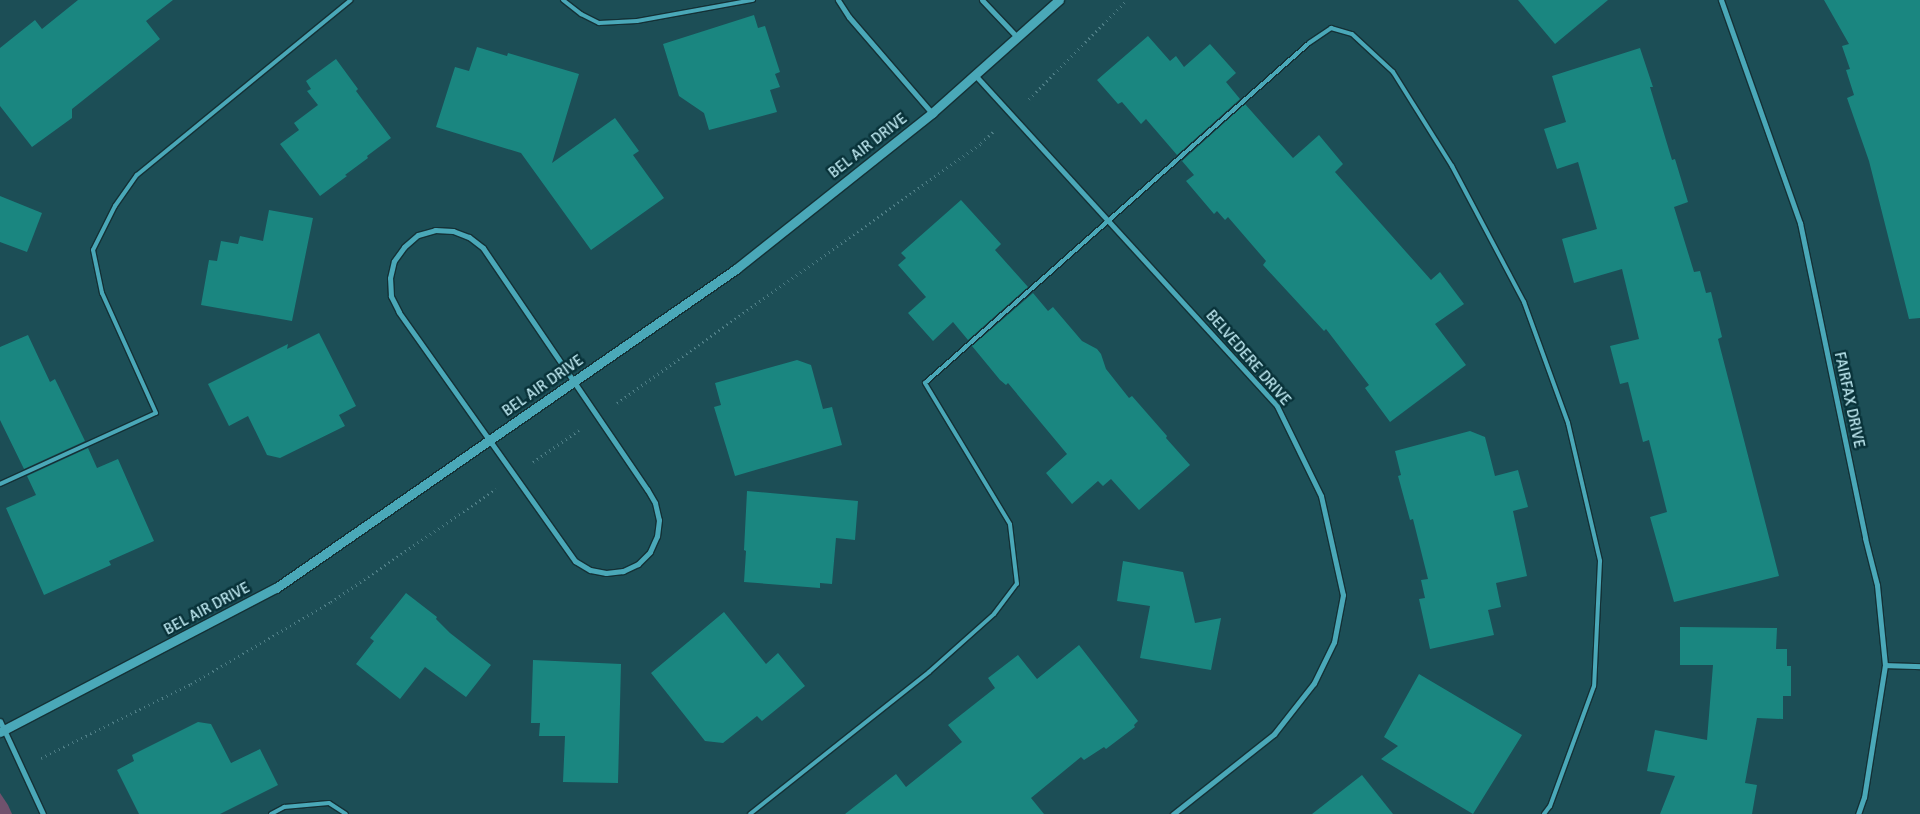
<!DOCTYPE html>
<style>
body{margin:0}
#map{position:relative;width:1920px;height:814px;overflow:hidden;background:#1c4e56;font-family:Signika,sans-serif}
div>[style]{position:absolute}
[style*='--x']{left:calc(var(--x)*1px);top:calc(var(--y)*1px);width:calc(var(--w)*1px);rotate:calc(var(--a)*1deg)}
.green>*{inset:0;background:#70526d}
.building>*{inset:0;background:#1a8680}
.path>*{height:3px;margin-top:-1.5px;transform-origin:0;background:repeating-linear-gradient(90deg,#4e7e86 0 1px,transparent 0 5px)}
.roads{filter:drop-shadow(1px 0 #143136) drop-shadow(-1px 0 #143136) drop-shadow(0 1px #143136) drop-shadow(0 -1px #143136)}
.service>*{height:4px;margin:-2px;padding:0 2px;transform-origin:2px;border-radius:2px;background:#4aa8b8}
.minor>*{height:5px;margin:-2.5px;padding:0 2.5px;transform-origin:2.5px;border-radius:2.5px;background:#4aa8b8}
.tertiary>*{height:9px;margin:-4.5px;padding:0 4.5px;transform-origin:4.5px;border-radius:4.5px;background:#4aa8b8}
span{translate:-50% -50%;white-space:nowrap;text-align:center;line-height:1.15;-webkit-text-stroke:5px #083239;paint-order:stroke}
.street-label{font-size:15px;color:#bde7ef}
</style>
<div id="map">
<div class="green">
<div style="clip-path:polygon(0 793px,8px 805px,12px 814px,0 814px)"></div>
</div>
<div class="building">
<div style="clip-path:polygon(78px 0,173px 0,146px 21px,160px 39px,72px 109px,72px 118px,32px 147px,0 106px,0 48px,35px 20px,42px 29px)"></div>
<div style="clip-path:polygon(1518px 0,1608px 0,1555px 44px)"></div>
<div style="clip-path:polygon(1824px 0,1920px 0,1920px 318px,1909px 319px,1869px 161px,1847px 98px,1854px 95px,1846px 70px,1850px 69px,1842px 46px,1849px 44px)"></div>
<div style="clip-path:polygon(754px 15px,758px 28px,765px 26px,780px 72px,775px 74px,780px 87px,770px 90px,777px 112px,709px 130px,704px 113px,679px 96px,663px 44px)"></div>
<div style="clip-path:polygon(1148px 36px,1170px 61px,1176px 56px,1184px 67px,1210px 44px,1236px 73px,1226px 82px,1240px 99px,1177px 155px,1146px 119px,1141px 124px,1122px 102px,1118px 104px,1097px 80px)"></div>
<div style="clip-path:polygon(477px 47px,507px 56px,508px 53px,579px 74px,552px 163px,615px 118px,639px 151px,633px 155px,664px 198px,591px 250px,521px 153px,436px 127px,455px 67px,469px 71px)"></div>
<div style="clip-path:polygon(1640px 48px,1653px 87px,1650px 87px,1672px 160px,1675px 159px,1688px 202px,1674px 207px,1694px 272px,1700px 271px,1706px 293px,1711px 292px,1722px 337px,1718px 339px,1779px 576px,1674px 602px,1650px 517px,1667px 512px,1649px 440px,1643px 442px,1628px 382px,1620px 384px,1610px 346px,1639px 339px,1622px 269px,1574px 283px,1562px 239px,1597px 229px,1578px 162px,1557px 169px,1544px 129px,1566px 122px,1552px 76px)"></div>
<div style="clip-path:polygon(336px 59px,358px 89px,356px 91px,391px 138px,367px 156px,368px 158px,345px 175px,347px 176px,320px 196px,280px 144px,299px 130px,294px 123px,318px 105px,307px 91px,311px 89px,306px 81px)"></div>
<div style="clip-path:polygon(1245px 104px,1293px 158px,1319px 135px,1343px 164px,1335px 172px,1431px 280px,1440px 272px,1464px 304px,1435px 324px,1466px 365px,1390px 422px,1365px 388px,1369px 385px,1326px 329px,1324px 331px,1263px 265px,1266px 261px,1228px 217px,1225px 220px,1217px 211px,1214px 214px,1186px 181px,1194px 175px,1182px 161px)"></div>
<div style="clip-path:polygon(0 196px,42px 213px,27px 252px,0 242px)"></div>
<div style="clip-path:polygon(961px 200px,1001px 244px,995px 250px,1028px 287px,968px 340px,953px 322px,933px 341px,908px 313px,926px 297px,898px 265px,906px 258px,901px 253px)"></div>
<div style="clip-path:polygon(269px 210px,313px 218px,292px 321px,201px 305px,209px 260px,217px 261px,221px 241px,238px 244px,240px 236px,263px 241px)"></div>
<div style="clip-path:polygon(1033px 293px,1048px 311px,1053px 307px,1082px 341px,1097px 349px,1101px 354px,1106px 369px,1129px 398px,1132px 396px,1167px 436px,1166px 438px,1190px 465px,1139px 510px,1111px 479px,1103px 486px,1098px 481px,1072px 504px,1046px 473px,1067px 454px,1008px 383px,1006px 385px,1000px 380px,972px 346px)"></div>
<div style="clip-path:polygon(319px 333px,356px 406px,339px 415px,345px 426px,280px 458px,267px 455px,248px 416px,229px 426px,208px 384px,288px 344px,287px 349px)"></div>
<div style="clip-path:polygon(28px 335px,50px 382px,55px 379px,85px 441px,24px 469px,0 420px,0 347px)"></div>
<div style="clip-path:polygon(797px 360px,811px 365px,823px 409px,832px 407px,842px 445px,735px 476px,714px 407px,721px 405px,715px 383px)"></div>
<div style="clip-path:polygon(1470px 431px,1485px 437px,1495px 476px,1518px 470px,1528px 507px,1513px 511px,1527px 576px,1496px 583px,1501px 607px,1488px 610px,1494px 635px,1430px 649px,1419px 599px,1425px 598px,1421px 580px,1428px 579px,1413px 519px,1410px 520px,1398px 476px,1401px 475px,1395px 451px)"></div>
<div style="clip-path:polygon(88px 448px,97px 468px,118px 459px,154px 541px,109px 561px,111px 565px,44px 595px,6px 508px,36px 495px,27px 476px)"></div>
<div style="clip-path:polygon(747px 491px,858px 501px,855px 540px,836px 538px,832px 584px,820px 583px,820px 588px,744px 582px,746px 551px,744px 550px)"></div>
<div style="clip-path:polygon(1123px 561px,1183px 572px,1195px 623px,1221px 618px,1211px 670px,1140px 658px,1150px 606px,1117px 601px)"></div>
<div style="clip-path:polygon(406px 593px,437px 617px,436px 619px,450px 633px,491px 665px,466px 697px,425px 667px,400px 699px,356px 664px,374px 641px,370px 638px)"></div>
<div style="clip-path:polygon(724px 612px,766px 664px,778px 653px,805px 686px,762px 721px,757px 716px,723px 743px,705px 741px,651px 673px)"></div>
<div style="clip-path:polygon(1680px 627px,1777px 628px,1776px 649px,1787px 649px,1787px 666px,1791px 666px,1791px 696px,1783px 696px,1783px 719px,1757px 718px,1745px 783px,1757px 785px,1752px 814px,1660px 814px,1675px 776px,1647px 771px,1655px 730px,1707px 740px,1713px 665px,1680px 665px)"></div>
<div style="clip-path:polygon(1079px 645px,1138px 721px,1134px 725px,1135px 727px,1106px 749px,1104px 747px,1084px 760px,1081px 757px,1031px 798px,1044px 814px,845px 814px,896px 774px,906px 787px,962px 742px,948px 725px,995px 688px,988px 678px,1018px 655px,1037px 679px)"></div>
<div style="clip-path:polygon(533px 660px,621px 664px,618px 783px,563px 782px,565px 736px,539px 736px,540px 723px,531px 723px)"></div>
<div style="clip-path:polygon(1419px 674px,1522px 735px,1473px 814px,1381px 759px,1398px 746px,1384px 737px)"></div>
<div style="clip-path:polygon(198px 722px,211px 724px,231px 763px,260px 749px,278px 785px,220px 814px,139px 814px,117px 770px,134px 761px,132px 755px)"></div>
<div style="clip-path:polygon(1362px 775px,1393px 814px,1312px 814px)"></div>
</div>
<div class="path">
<div style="--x:1029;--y:99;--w:139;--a:-45.3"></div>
<div style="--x:617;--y:403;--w:447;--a:-35.5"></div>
<div style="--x:981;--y:143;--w:19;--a:-43"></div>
<div style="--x:533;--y:462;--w:56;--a:-34.8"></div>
<div style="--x:41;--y:758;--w:167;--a:-26.3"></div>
<div style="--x:191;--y:684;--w:162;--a:-30.4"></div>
<div style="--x:331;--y:602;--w:200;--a:-34.4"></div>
</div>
<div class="roads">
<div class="service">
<div style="--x:563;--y:0;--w:23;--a:38"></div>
<div style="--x:581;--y:14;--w:20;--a:27"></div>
<div style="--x:599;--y:23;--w:38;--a:-3"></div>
<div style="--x:637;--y:21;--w:118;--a:-10.3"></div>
<div style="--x:0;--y:484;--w:171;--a:-24.5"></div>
<div style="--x:156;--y:413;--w:132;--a:-114.2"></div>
<div style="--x:102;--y:293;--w:44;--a:-101.8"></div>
<div style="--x:93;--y:250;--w:49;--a:-63.4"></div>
<div style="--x:115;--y:206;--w:38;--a:-55"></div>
<div style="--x:137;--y:175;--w:276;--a:-39.3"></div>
<div style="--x:271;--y:814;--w:15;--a:-28"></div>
<div style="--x:284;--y:807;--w:45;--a:-5.1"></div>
<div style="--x:329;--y:803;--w:20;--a:33"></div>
<div style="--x:750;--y:814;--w:228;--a:-38.4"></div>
<div style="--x:929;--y:672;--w:87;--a:-41.7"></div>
<div style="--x:994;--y:614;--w:38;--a:-53"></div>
<div style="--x:1017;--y:584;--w:60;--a:-96.7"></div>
<div style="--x:1010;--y:524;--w:165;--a:-121.1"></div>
<div style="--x:925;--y:383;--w:513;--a:-41.52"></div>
<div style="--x:1309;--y:43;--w:27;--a:-34"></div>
<div style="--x:1331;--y:28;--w:22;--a:16"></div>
<div style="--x:1352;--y:34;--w:56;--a:42.8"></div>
<div style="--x:1393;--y:72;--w:111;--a:57.9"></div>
<div style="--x:1452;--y:166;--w:154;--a:62.1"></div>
<div style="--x:1524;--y:302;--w:129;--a:70"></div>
<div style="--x:1568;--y:423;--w:142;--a:76.9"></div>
<div style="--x:1600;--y:561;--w:125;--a:92.7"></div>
<div style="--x:1594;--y:686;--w:128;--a:110.1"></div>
<div style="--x:1550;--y:806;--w:10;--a:127"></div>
</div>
<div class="minor">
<div style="--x:838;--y:0;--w:20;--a:57"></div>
<div style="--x:849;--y:17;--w:127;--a:49.2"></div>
<div style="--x:982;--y:0;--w:51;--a:46.6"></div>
<div style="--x:1721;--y:0;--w:237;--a:70.5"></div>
<div style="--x:1800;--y:223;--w:322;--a:78.3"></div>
<div style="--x:1865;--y:538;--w:49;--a:75.7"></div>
<div style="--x:1877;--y:585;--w:80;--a:84.3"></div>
<div style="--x:1885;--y:665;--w:134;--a:99"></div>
<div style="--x:1864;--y:797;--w:18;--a:109"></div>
<div style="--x:975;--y:75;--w:448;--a:47.6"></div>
<div style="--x:1277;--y:406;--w:100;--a:63.9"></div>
<div style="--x:1321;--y:496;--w:101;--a:77.5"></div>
<div style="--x:1343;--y:595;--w:48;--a:100.8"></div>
<div style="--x:1334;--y:642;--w:46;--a:116"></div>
<div style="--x:1314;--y:683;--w:65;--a:128.1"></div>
<div style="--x:1274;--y:734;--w:129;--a:141.6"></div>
<div style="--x:435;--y:230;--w:18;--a:3"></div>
<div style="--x:453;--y:231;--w:17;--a:21"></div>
<div style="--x:469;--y:237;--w:18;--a:38"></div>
<div style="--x:483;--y:248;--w:292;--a:55.8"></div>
<div style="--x:647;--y:489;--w:16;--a:60"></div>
<div style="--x:655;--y:503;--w:17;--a:77"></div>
<div style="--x:659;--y:520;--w:16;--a:97"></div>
<div style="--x:657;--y:536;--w:17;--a:114"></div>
<div style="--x:650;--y:552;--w:17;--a:135"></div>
<div style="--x:638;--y:564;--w:17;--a:155"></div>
<div style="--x:623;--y:571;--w:17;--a:173"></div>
<div style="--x:606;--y:573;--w:16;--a:-169"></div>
<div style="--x:590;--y:570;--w:17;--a:-149"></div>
<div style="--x:575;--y:561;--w:305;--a:-125.3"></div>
<div style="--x:399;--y:312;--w:18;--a:-117"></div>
<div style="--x:391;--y:296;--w:18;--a:-93"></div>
<div style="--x:390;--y:278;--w:17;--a:-77"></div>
<div style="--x:394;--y:261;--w:17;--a:-54"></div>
<div style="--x:404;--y:247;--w:18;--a:-41"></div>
<div style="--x:418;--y:235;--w:18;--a:-16"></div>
<div style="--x:1885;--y:665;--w:35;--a:2"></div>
<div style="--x:0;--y:721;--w:102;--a:65.2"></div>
</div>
<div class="tertiary">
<div style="--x:0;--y:732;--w:311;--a:-27.6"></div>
<div style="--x:276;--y:588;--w:560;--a:-34.74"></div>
<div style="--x:736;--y:269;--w:251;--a:-38.5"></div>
<div style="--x:932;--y:113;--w:170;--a:-41.7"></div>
</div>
</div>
<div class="street-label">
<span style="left:868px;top:146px;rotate:-38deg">BEL AIR DRIVE</span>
<span style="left:1248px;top:358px;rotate:49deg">BELVEDERE DRIVE</span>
<span style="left:543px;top:386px;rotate:-35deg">BEL AIR DRIVE</span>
<span style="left:1849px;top:400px;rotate:78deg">FAIRFAX DRIVE</span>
<span style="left:207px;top:609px;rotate:-28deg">BEL AIR DRIVE</span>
</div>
</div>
